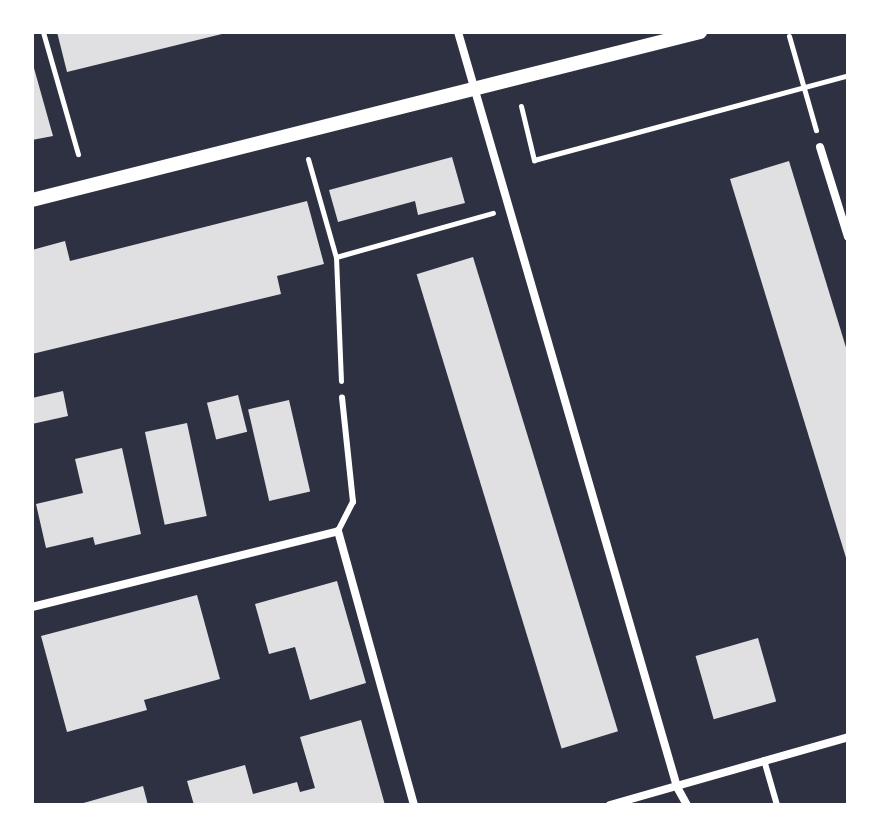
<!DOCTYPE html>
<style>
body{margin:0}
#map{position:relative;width:880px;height:837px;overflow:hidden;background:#2d3142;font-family:Inter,sans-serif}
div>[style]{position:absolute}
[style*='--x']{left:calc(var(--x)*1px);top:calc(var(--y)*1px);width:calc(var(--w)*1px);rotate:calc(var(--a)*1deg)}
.building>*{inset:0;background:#e0e0e3;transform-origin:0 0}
.path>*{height:5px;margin:-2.5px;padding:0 2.5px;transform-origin:2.5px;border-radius:2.5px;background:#fff}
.service>*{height:6px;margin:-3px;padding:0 3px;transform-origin:3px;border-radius:3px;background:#fff}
.minor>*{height:8px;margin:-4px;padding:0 4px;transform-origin:4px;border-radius:4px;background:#fff}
.tertiary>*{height:14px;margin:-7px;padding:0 7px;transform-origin:7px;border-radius:7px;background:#fff}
span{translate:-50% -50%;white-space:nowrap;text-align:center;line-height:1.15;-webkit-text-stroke:8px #fff;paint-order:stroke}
.frame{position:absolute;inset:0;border:34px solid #fff;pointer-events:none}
</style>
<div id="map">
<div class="building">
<div style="clip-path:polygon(57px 32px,226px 32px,226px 33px,67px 72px)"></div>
<div style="clip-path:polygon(32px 61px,53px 136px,32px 140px)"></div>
<div style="clip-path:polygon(452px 157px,465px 203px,418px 215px,415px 201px,338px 222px,329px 190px)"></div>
<div style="clip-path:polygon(789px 161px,848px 354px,847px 561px,730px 179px)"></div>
<div style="clip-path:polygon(307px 201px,324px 264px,277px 276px,281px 294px,32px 354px,32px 250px,65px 241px,70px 261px)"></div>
<div style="left:473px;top:257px;width:496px;height:59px;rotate:73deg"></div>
<div style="clip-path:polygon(63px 391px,68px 416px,32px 424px,32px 398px)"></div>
<div style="left:238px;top:395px;width:38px;height:32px;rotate:76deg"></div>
<div style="left:289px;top:400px;width:94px;height:42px;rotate:77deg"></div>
<div style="left:187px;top:423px;width:95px;height:43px;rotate:78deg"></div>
<div style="clip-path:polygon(122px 448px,141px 534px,95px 545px,93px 537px,46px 548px,36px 504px,83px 493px,75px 459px)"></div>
<div style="clip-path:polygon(337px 581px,366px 683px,310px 700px,295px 647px,269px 654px,255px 604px)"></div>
<div style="clip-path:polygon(197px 595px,220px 679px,144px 700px,147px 710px,67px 732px,41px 636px)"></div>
<div style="left:758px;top:638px;width:66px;height:65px;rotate:74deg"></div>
<div style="clip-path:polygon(361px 720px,385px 805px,194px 805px,187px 781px,245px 765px,253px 794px,297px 782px,300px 792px,315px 788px,300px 737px)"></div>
<div style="clip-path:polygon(143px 786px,148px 805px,80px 805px,80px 804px)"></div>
</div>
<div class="path">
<div style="--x:43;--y:32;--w:127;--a:74"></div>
<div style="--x:789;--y:36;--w:98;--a:74"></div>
<div style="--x:521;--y:106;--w:56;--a:76.5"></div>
<div style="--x:534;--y:160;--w:325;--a:-15.1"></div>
<div style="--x:308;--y:159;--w:102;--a:74.1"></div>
<div style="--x:336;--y:257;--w:124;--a:87.7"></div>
<div style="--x:336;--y:257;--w:163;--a:-15.7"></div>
</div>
<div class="service">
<div style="--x:338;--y:531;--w:33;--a:-63"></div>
<div style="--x:353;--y:502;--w:105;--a:-96"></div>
<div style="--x:764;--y:760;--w:47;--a:73.9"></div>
</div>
<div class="minor">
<div style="--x:458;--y:32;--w:786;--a:73.82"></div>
<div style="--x:677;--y:787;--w:21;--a:61"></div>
<div style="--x:820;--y:147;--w:94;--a:72.7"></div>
<div style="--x:32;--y:607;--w:315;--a:-13.9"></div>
<div style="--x:338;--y:531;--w:284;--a:74.5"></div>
<div style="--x:610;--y:805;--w:248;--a:-15.9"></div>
</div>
<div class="tertiary">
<div style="--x:32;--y:200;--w:689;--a:-14.12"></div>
</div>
<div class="frame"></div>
</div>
